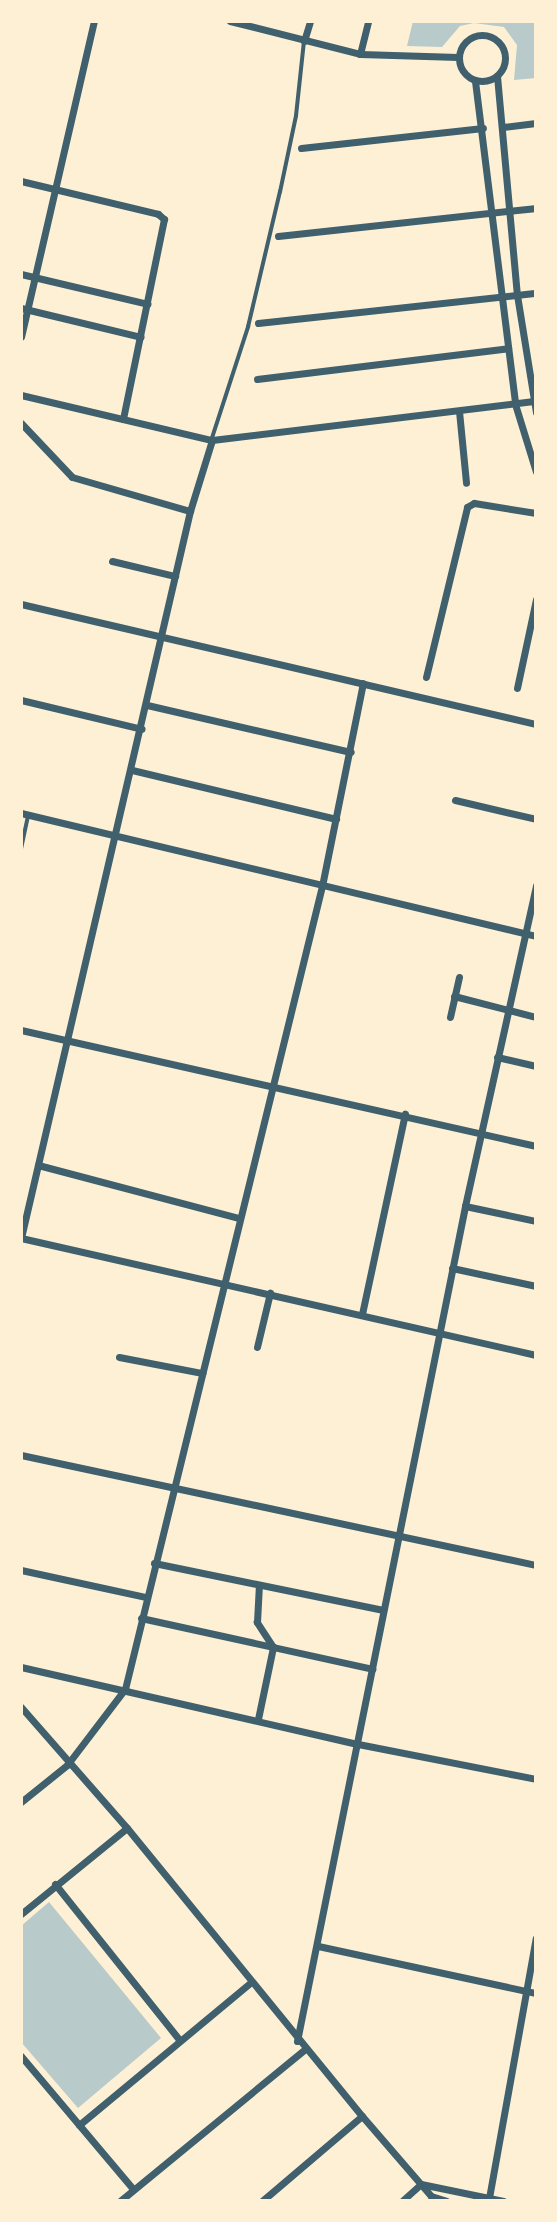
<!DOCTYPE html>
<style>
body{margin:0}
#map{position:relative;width:557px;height:2222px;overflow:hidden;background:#fdf0d5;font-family:Quicksand,sans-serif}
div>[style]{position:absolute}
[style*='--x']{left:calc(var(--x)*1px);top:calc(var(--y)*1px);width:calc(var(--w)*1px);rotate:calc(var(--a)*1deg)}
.green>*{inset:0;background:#b9caca}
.service>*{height:3.5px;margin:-1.75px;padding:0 1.75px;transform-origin:1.75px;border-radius:1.75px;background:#3f606c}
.minor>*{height:7px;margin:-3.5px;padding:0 3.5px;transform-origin:3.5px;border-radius:3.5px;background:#3f606c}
.minor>.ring{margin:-3.5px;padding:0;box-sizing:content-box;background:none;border:7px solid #3f606c;border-radius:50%}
span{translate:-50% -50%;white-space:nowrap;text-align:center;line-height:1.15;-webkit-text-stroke:7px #fdf0d5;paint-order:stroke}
.frame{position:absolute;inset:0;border:23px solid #fdf0d5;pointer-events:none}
</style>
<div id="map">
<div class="green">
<div style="clip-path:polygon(413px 21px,536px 21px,536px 78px,514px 80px,517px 45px,504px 27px,474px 23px,460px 26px,442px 47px,407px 46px)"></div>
<div style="clip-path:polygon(49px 1902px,161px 2038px,78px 2108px,21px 2042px,21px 1926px)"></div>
</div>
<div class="service">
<div style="--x:212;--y:438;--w:117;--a:-72"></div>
<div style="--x:248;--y:327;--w:139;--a:-76.7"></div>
<div style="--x:280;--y:192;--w:78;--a:-78.1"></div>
<div style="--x:296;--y:116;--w:75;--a:-83.9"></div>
<div style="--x:21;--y:849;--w:34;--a:-78"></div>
</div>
<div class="minor">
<div style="--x:230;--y:21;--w:134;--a:14.2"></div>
<div style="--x:360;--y:54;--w:98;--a:1.8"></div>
<div class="ring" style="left:459px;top:35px;width:39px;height:39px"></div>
<div style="--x:304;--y:41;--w:21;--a:-73"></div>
<div style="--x:360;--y:54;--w:34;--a:-76"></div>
<div style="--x:497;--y:76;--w:220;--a:84.8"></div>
<div style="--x:517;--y:295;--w:119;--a:80.8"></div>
<div style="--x:475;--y:81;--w:325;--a:82.9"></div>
<div style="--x:515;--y:404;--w:71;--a:72.8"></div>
<div style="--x:503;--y:127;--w:33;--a:-7"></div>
<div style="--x:301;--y:148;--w:183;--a:-6.3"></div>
<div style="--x:21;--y:181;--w:141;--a:13.5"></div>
<div style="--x:158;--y:214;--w:8;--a:40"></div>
<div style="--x:164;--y:219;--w:204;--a:101.6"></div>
<div style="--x:278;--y:236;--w:260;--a:-6.2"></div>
<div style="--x:21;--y:274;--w:130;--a:13.3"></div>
<div style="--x:21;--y:308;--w:123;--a:13.6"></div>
<div style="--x:258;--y:323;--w:280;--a:-6.2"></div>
<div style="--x:21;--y:337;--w:324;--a:-77"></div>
<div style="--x:257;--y:379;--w:253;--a:-7"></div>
<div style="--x:21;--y:395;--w:196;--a:13.3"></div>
<div style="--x:212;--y:440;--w:326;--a:-6.9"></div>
<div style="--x:459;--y:411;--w:72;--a:84.4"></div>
<div style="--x:21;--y:423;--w:74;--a:46.6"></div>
<div style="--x:72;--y:477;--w:123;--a:16.1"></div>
<div style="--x:212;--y:440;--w:74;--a:107.2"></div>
<div style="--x:190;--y:511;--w:746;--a:103.09"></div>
<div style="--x:21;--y:1238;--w:528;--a:12.8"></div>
<div style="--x:112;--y:561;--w:65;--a:13.4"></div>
<div style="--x:21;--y:604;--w:529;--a:13.12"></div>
<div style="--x:426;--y:677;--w:175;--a:-76.4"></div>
<div style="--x:467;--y:507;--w:8;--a:-30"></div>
<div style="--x:474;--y:503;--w:63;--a:9.2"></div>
<div style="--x:517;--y:688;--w:91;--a:-77.9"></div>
<div style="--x:21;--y:700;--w:124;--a:13.5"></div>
<div style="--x:147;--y:705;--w:209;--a:13"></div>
<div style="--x:132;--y:770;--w:210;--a:13.5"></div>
<div style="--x:455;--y:800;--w:83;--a:13.2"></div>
<div style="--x:21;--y:813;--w:529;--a:13.43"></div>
<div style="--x:454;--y:996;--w:85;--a:14.4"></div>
<div style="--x:450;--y:1017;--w:41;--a:-77.3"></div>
<div style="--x:21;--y:1030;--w:528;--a:12.69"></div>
<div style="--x:497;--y:1057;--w:40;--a:13"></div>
<div style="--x:38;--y:1165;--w:208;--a:14.8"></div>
<div style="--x:465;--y:1206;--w:73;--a:11.9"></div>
<div style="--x:452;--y:1268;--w:86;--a:12.1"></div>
<div style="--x:362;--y:1314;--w:205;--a:-77.9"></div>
<div style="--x:257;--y:1347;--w:56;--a:-76.5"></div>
<div style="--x:119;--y:1357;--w:85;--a:10.9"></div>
<div style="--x:21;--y:1455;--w:527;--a:12.06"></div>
<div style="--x:154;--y:1563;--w:234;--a:11.6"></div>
<div style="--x:21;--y:1570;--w:128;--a:12.2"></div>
<div style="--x:141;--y:1618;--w:237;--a:12.4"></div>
<div style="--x:21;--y:1667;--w:346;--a:12.9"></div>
<div style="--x:358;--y:1744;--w:181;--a:11.1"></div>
<div style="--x:21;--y:1707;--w:161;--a:48.8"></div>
<div style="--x:127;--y:1828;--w:372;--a:50.8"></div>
<div style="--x:362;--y:2116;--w:106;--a:49.2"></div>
<div style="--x:431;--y:2196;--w:16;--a:18"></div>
<div style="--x:258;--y:1719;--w:74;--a:-78.2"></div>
<div style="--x:273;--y:1647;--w:30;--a:-123"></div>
<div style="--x:257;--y:1622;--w:37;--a:-87"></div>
<div style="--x:21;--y:1802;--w:59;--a:-38.8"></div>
<div style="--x:67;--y:1765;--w:96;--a:-52.7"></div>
<div style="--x:125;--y:1689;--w:827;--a:-76.22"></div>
<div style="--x:322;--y:886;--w:207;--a:-78.6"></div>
<div style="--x:55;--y:1884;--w:197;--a:51.4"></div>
<div style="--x:21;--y:1914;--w:136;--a:-39.1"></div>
<div style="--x:318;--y:1946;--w:223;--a:12.2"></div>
<div style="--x:297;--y:2041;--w:852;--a:-78.62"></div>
<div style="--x:465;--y:1206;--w:329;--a:-77.5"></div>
<div style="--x:21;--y:2056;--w:174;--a:49.9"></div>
<div style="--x:79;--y:2125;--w:224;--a:-39.7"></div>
<div style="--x:489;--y:2198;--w:264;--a:-79.8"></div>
<div style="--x:120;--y:2201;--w:238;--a:-39.4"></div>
<div style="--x:262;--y:2201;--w:131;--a:-40.4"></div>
<div style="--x:402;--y:2201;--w:25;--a:-42"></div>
<div style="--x:421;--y:2184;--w:84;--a:11.7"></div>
</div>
<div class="frame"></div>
</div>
